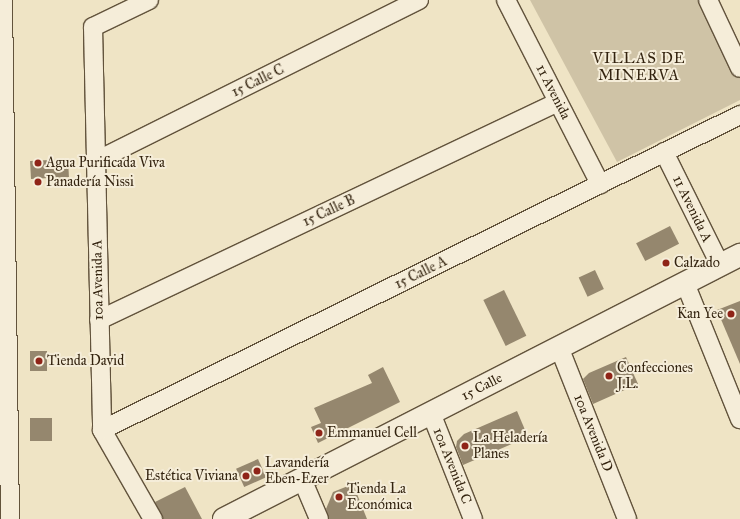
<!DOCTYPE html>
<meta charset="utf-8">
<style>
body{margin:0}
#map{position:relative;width:740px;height:519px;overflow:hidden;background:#efe4c5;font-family:"IM FELL Great Primer",serif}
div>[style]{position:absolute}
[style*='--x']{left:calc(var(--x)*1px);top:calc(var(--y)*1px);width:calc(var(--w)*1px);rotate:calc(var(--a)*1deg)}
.green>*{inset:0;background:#cfc3a6}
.building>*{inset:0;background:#95876e;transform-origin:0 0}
.roads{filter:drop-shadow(1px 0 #62533c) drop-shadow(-1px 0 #62533c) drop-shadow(0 1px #62533c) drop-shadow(0 -1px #62533c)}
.minor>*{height:18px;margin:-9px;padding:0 9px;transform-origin:9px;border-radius:9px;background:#f5edd9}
.tertiary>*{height:22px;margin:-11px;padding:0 11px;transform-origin:11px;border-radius:11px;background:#f5edd9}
.dots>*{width:11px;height:11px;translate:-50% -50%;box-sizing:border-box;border:2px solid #f5edd9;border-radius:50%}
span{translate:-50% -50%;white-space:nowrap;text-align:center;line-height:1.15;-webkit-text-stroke:4px #f5edd9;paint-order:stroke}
.street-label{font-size:14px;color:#33230f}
.poi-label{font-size:14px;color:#33230f}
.left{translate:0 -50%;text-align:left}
.right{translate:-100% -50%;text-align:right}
.neighbourhood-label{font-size:15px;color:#33230f;letter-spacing:1px}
</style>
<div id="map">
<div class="green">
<div style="clip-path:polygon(530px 0,703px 0,740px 75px,740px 100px,617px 162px)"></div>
</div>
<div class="building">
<div style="left:68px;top:159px;width:18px;height:38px;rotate:87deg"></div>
<div style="left:670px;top:226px;width:20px;height:38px;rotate:63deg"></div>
<div style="left:595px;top:270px;width:21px;height:18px;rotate:65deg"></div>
<div style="left:504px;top:290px;width:51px;height:23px;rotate:64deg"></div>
<div style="clip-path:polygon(740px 301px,740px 364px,717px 310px)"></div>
<div style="left:47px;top:351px;width:20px;height:17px;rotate:90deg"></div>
<div style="clip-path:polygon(626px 357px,638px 384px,593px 404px,583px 379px,589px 373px)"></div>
<div style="clip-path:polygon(383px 367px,400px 402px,318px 443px,311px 427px,321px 423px,314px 408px,372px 383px,368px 375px)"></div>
<div style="clip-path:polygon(517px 411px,528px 437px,463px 465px,456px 447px,457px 441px,464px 434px)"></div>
<div style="left:30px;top:418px;width:22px;height:23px"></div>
<div style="left:258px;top:459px;width:20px;height:24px;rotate:66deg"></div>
<div style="clip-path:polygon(353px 484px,367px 519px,329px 519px,326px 509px,333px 492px)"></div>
<div style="clip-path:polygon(185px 487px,202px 519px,163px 519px,155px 502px)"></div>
</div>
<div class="roads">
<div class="minor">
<div style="--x:3;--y:0;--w:519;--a:89.23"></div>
<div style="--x:149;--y:0;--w:62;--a:154.3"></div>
<div style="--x:93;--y:27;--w:403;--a:88.7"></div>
<div style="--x:102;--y:430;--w:103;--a:60.2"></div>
<div style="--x:506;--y:0;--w:207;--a:62.9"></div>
<div style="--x:708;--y:0;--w:75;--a:64.8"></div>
<div style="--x:664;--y:152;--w:126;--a:63.6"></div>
<div style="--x:96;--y:161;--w:361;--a:-26.5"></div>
<div style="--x:685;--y:283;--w:147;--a:68"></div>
<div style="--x:99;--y:320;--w:508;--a:-25.41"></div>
<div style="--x:559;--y:347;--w:185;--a:68.4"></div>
<div style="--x:431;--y:413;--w:114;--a:68.4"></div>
<div style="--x:102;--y:430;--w:712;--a:-26.28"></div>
<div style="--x:302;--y:479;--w:43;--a:67"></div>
</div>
<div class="tertiary">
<div style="--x:224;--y:519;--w:580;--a:-27.1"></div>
</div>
</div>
<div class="dots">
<div style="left:38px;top:163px;background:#8f2418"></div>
<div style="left:38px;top:182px;background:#8f2418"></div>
<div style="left:666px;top:263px;background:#8f2418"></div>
<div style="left:731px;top:314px;background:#8f2418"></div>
<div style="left:39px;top:361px;background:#8f2418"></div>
<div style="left:609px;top:376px;background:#8f2418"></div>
<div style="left:319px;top:433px;background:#8f2418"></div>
<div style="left:465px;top:446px;background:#8f2418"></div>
<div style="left:257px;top:471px;background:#8f2418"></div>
<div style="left:246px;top:476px;background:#8f2418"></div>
<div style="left:339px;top:497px;background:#8f2418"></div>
</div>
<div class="street-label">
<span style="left:258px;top:81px;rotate:-26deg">15 Calle C</span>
<span style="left:553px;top:92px;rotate:63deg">11 Avenida</span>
<span style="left:692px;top:209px;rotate:64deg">11 Avenida A</span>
<span style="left:329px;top:211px;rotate:-25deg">15 Calle B</span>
<span style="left:421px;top:273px;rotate:-26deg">15 Calle A</span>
<span style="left:98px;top:280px;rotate:-91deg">10a Avenida A</span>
<span style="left:482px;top:387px;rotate:-27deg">15 Calle</span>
<span style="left:593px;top:433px;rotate:68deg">10a Avenida D</span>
<span style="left:452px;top:466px;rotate:68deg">10a Avenida C</span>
</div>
<div class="poi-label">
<span class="left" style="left:46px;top:163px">Agua Purificada Viva</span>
<span class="left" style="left:46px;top:182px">Panadería Nissi</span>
<span class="left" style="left:674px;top:263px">Calzado</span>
<span class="right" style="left:723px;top:314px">Kan Yee</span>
<span class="left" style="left:47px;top:361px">Tienda David</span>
<span class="left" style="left:617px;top:376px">Confecciones<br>J.L.</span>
<span class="left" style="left:327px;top:433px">Emmanuel Cell</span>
<span class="left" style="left:473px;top:446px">La Heladería<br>Planes</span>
<span class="left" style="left:265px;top:471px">Lavandería<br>Eben-Ezer</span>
<span class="right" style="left:238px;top:476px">Estética Viviana</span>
<span class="left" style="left:347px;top:497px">Tienda La<br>Económica</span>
</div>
<div class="neighbourhood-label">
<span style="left:639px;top:67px">VILLAS DE<br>MINERVA</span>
</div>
</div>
